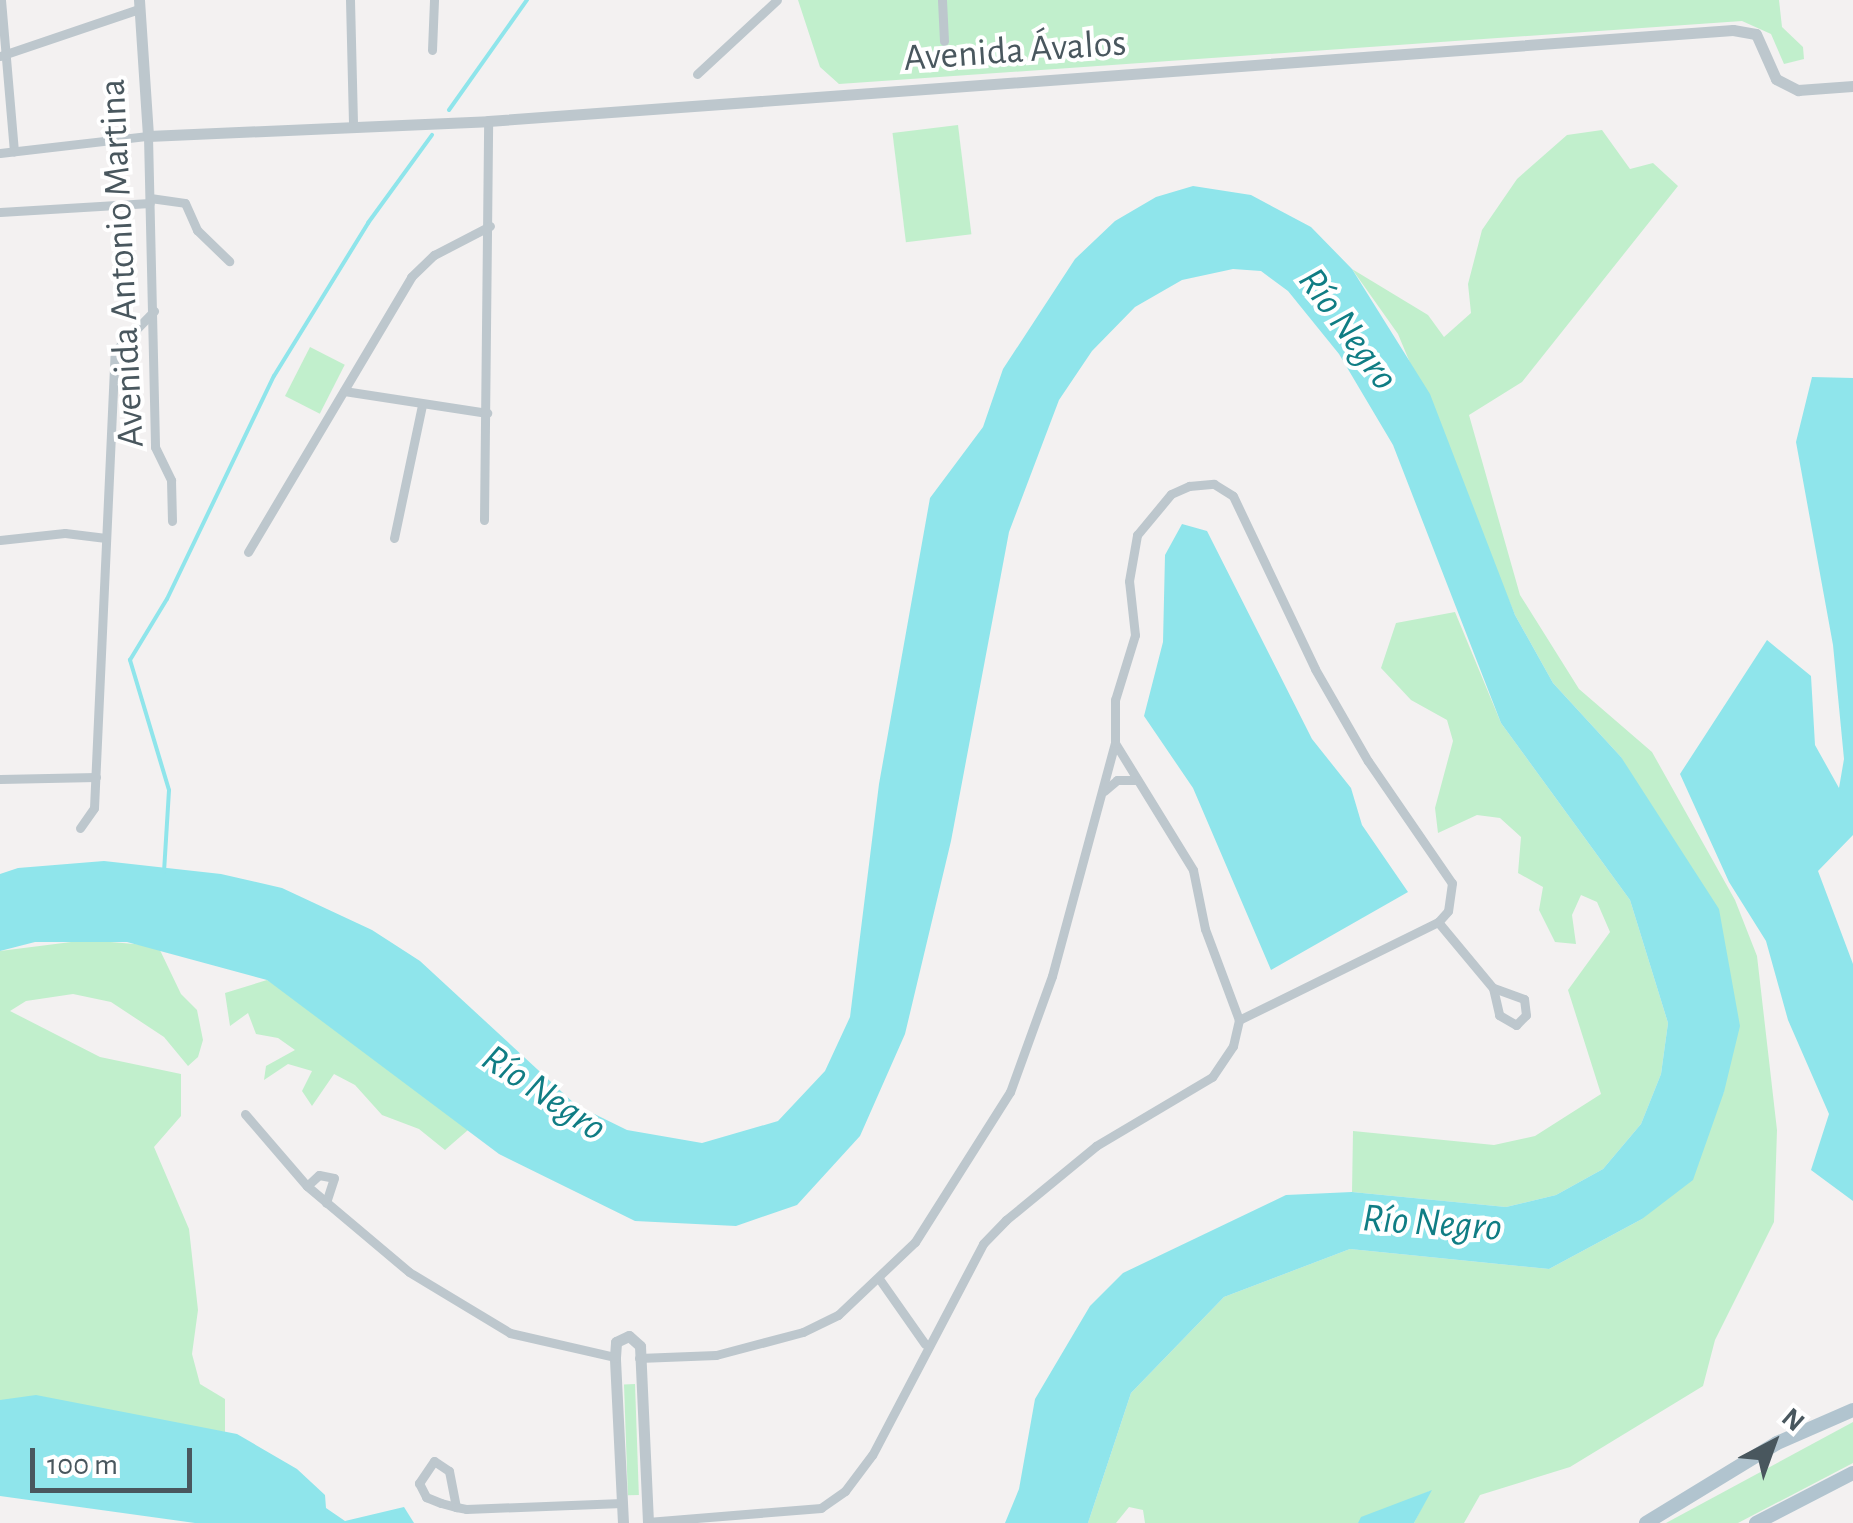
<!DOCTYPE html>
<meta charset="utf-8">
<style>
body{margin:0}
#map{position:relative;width:1853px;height:1523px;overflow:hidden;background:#f3f1f1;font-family:"Alegreya Sans",sans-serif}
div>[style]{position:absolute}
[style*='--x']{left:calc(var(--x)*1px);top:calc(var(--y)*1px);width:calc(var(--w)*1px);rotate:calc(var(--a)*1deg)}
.green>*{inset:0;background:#c1efcc;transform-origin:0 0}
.water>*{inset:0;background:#8fe5eb}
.stream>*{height:4px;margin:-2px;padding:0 2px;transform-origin:2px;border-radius:2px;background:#8fe5eb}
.minor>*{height:9px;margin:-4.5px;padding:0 4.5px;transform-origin:4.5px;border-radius:4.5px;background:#bdc7cd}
.tertiary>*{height:11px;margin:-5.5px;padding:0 5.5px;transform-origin:5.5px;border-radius:5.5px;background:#bdc7cd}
.primary>*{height:14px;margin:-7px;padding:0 7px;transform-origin:7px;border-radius:7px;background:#b1c4cf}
span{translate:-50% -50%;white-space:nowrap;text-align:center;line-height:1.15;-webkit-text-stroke:8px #fff;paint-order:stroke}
.street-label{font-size:38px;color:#49575e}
.water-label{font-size:40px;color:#107d84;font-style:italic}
.north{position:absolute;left:1723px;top:1393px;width:100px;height:100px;-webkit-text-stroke:8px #fff;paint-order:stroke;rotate:41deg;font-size:28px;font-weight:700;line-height:40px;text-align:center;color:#49575e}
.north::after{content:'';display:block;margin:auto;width:35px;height:45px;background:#49575e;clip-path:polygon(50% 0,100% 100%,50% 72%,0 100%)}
.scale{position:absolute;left:30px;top:1448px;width:162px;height:45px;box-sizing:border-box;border:5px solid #49575e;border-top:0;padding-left:12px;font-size:30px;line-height:35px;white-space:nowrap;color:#49575e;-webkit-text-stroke:8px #fff;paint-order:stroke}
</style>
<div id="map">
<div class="green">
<div style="clip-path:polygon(798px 0,1779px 0,1782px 27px,1803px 47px,1804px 59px,1784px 64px,1771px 34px,1742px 21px,839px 84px,820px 67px)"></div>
<div style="left:958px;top:125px;width:110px;height:66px;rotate:83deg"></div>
<div style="clip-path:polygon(1602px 130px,1630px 169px,1653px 163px,1678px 186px,1522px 382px,1469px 415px,1520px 595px,1579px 689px,1652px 752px,1735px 900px,1757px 956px,1777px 1130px,1774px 1222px,1715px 1340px,1703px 1386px,1570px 1467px,1480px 1495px,1464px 1523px,1414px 1523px,1430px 1491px,1358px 1523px,1145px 1523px,1143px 1510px,1129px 1507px,1116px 1523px,1088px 1523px,1131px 1393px,1224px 1297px,1350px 1249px,1549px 1269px,1642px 1219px,1724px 1092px,1621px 757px,1553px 683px,1515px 615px,1398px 334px,1352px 269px,1428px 315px,1444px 337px,1471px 313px,1468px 284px,1482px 230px,1517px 179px,1567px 135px)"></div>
<div style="left:310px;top:347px;width:39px;height:55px;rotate:27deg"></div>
<div style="clip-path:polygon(1455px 612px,1501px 723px,1630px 900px,1668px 1023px,1661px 1074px,1641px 1124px,1603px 1169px,1556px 1195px,1506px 1207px,1352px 1192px,1353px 1131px,1494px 1145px,1535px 1136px,1601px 1094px,1568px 990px,1610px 932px,1597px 902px,1581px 895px,1572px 915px,1576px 944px,1555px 942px,1539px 910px,1543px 887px,1518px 873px,1521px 837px,1500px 818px,1477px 815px,1438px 833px,1435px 808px,1453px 741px,1447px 720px,1411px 700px,1381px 668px,1396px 623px)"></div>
<div style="clip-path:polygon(87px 940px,158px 946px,181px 994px,197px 1010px,203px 1040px,198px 1057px,188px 1066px,164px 1037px,111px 1002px,73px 994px,26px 1001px,10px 1011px,100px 1057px,181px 1074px,181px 1116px,154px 1147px,189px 1229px,198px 1310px,192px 1354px,200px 1384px,225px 1399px,225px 1432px,0 1400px,0 951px)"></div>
<div style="clip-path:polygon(267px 980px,318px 1011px,468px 1130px,445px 1150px,419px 1129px,382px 1115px,355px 1085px,334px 1074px,312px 1106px,302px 1091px,312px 1071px,288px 1064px,264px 1080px,266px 1066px,295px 1050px,278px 1038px,256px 1034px,248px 1013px,230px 1026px,225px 993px)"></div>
<div style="left:635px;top:1384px;width:111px;height:11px;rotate:88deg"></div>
<div style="clip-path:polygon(1853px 1422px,1853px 1463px,1738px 1523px,1666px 1523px)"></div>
</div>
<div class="water">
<div style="clip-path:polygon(1193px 186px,1251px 195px,1311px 227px,1352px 269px,1430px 394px,1515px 615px,1553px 683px,1621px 757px,1719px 909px,1740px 1026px,1724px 1092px,1693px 1180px,1642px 1219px,1549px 1269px,1350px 1249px,1224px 1297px,1131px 1393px,1088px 1523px,1005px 1523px,1019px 1489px,1035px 1399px,1090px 1306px,1123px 1273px,1286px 1195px,1352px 1192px,1506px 1207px,1556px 1195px,1603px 1169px,1641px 1124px,1661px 1074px,1668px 1023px,1630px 900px,1501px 723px,1393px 445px,1339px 354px,1288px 291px,1261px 271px,1233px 269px,1182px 280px,1135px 307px,1092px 351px,1059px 400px,1009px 532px,951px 841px,905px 1034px,860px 1136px,797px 1205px,736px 1226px,635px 1221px,499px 1154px,267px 980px,127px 942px,35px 942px,0 951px,0 874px,18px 868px,104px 861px,221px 874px,282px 888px,372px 930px,420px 961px,576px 1105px,627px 1130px,702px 1143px,778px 1121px,825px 1071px,850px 1017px,879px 784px,930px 498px,983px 427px,1003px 369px,1075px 259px,1115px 221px,1156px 197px)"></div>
<div style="clip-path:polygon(1812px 377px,1853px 378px,1853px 835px,1818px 871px,1853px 964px,1853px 1201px,1811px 1170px,1829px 1114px,1788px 1020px,1766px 941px,1729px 882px,1680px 774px,1767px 640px,1811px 676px,1815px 745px,1839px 788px,1844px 759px,1833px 645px,1796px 442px)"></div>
<div style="clip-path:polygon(1182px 524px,1207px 531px,1312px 739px,1351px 788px,1362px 825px,1408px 892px,1271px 970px,1193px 788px,1144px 716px,1163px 642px,1165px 555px)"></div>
<div style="clip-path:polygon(36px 1395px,237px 1434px,297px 1469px,325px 1495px,326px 1508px,345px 1521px,404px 1507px,414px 1523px,195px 1523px,0 1496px,0 1400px)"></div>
<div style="clip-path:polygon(1432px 1490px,1414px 1523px,1358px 1523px,1361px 1517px)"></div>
</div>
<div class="stream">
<div style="--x:449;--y:110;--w:135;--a:-54.7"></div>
<div style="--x:164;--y:872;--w:82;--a:-86.5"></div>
<div style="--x:169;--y:790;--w:136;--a:-106.7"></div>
<div style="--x:130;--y:660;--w:71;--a:-58.8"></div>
<div style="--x:167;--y:599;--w:247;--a:-64.4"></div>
<div style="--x:274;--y:376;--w:180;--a:-58.4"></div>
<div style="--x:368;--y:223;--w:109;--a:-54"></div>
</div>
<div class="minor">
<div style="--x:1;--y:0;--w:152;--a:85.1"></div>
<div style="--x:350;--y:0;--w:127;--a:88.6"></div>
<div style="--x:942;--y:0;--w:41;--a:87.2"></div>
<div style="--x:432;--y:50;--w:50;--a:-87.7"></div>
<div style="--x:0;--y:56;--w:147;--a:-18.7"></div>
<div style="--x:697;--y:74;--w:109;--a:-42.8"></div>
<div style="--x:0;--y:153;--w:149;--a:-6.6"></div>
<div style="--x:148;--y:136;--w:311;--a:88.7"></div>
<div style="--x:155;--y:447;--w:37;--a:64"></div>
<div style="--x:171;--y:480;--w:41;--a:88.6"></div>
<div style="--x:150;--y:198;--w:35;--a:8"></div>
<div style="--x:185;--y:203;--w:30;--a:66"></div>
<div style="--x:197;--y:230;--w:45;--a:44.1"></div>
<div style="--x:0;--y:212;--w:150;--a:-3.4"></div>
<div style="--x:344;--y:391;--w:145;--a:8.7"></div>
<div style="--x:484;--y:520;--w:399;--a:-89.4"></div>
<div style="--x:394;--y:538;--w:136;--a:-78.1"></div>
<div style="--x:0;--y:540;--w:65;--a:-6.1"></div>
<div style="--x:65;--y:533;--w:39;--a:7"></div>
<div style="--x:248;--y:552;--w:320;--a:-59.3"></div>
<div style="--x:411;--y:277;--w:32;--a:-44"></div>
<div style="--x:434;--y:255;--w:63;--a:-27.4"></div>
<div style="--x:1115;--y:743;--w:149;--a:58.4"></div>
<div style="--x:1193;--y:870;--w:60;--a:78.5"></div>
<div style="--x:1205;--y:929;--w:97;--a:69.5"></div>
<div style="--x:0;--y:779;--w:96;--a:-1.2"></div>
<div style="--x:1104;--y:791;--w:17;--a:-40"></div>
<div style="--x:1117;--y:780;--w:18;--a:0"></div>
<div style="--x:80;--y:828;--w:24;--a:-55"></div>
<div style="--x:94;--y:808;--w:457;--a:-87.4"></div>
<div style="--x:115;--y:351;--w:56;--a:-45.7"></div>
<div style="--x:1438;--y:922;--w:86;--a:50.2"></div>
<div style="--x:1493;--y:988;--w:28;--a:77"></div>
<div style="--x:1499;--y:1015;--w:20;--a:30"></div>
<div style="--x:1516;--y:1025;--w:14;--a:-45"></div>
<div style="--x:1526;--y:1015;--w:16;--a:-97"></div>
<div style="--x:1524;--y:999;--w:33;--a:-160"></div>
<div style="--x:245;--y:1114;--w:95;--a:49.3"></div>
<div style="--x:307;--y:1186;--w:133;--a:40.1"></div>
<div style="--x:409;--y:1272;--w:118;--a:31.1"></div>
<div style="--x:510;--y:1333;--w:108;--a:12.9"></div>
<div style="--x:307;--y:1186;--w:16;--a:-43"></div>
<div style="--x:319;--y:1175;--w:15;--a:11"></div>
<div style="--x:334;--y:1178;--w:26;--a:108"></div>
<div style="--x:880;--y:1280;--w:78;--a:54.9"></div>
<div style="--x:639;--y:1358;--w:77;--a:-2.2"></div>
<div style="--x:716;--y:1355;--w:90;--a:-14.8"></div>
<div style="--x:803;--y:1332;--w:39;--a:-26"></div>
<div style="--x:838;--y:1315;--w:106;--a:-43.5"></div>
<div style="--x:915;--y:1242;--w:178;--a:-57.7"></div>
<div style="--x:1010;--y:1092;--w:123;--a:-70.1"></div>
<div style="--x:1052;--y:976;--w:241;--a:-74.9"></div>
<div style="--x:1115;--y:743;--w:43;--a:-90"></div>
<div style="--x:1115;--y:700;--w:68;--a:-72.9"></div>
<div style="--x:1135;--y:635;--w:54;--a:-96.3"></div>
<div style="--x:1129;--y:581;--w:47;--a:-80.1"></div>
<div style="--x:1137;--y:535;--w:53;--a:-50.3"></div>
<div style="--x:1171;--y:494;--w:20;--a:-24"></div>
<div style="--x:1189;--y:486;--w:25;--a:-5"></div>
<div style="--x:1214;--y:484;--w:22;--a:32"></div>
<div style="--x:1233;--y:496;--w:191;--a:64.6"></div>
<div style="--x:1315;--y:669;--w:106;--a:60.1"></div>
<div style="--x:1368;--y:761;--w:148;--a:55.5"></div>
<div style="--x:1452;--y:883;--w:28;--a:98"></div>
<div style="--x:1448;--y:911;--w:15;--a:132"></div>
<div style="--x:1438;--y:922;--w:222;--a:153.8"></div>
<div style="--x:1239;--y:1020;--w:27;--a:103"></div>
<div style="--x:1233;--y:1046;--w:37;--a:124"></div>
<div style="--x:1212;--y:1077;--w:135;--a:149.3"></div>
<div style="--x:1096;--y:1146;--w:117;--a:140.6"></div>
<div style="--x:1006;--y:1220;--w:33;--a:134"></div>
<div style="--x:983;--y:1244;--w:238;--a:117.7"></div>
<div style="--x:872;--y:1455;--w:45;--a:126.9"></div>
<div style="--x:845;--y:1491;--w:29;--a:145"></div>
<div style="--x:821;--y:1508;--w:174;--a:175.4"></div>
<div style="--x:456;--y:1507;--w:37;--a:-101"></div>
<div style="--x:449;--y:1471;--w:18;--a:-146"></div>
<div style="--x:434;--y:1461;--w:27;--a:124"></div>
<div style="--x:419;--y:1483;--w:16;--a:63"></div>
<div style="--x:426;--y:1497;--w:16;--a:22"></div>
<div style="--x:441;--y:1503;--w:16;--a:15"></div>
<div style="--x:456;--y:1507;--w:10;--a:11"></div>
<div style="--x:466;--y:1509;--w:156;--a:-2.2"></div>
</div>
<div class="tertiary">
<div style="--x:139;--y:0;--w:136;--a:86.2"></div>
<div style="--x:148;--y:136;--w:340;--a:-2.5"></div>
<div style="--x:488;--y:121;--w:1248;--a:-4.18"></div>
<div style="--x:1733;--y:30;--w:23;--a:10"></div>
<div style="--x:1756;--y:34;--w:49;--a:66"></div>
<div style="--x:1776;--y:79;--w:25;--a:27"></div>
<div style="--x:1798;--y:90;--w:55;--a:-4.2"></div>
<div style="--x:623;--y:1523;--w:166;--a:-92.8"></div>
<div style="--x:615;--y:1357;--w:15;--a:-86"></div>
<div style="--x:616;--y:1342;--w:14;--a:-25"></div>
<div style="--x:629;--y:1336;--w:15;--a:42"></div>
<div style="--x:640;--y:1346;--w:177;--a:87.4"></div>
</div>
<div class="primary">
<div style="--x:1646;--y:1523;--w:153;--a:-31.4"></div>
<div style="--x:1777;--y:1443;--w:83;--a:-23.5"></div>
<div style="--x:1756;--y:1523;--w:109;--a:-27.3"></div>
</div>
<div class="street-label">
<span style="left:1015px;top:52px;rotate:-4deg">Avenida Ávalos</span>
<span style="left:123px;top:263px;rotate:-93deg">Avenida Antonio Martina</span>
</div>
<div class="water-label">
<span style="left:1348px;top:329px;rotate:54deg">Río Negro</span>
<span style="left:544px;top:1093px;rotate:34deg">Río Negro</span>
<span style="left:1432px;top:1223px;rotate:4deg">Río Negro</span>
</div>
<div class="north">N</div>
<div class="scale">100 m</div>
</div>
